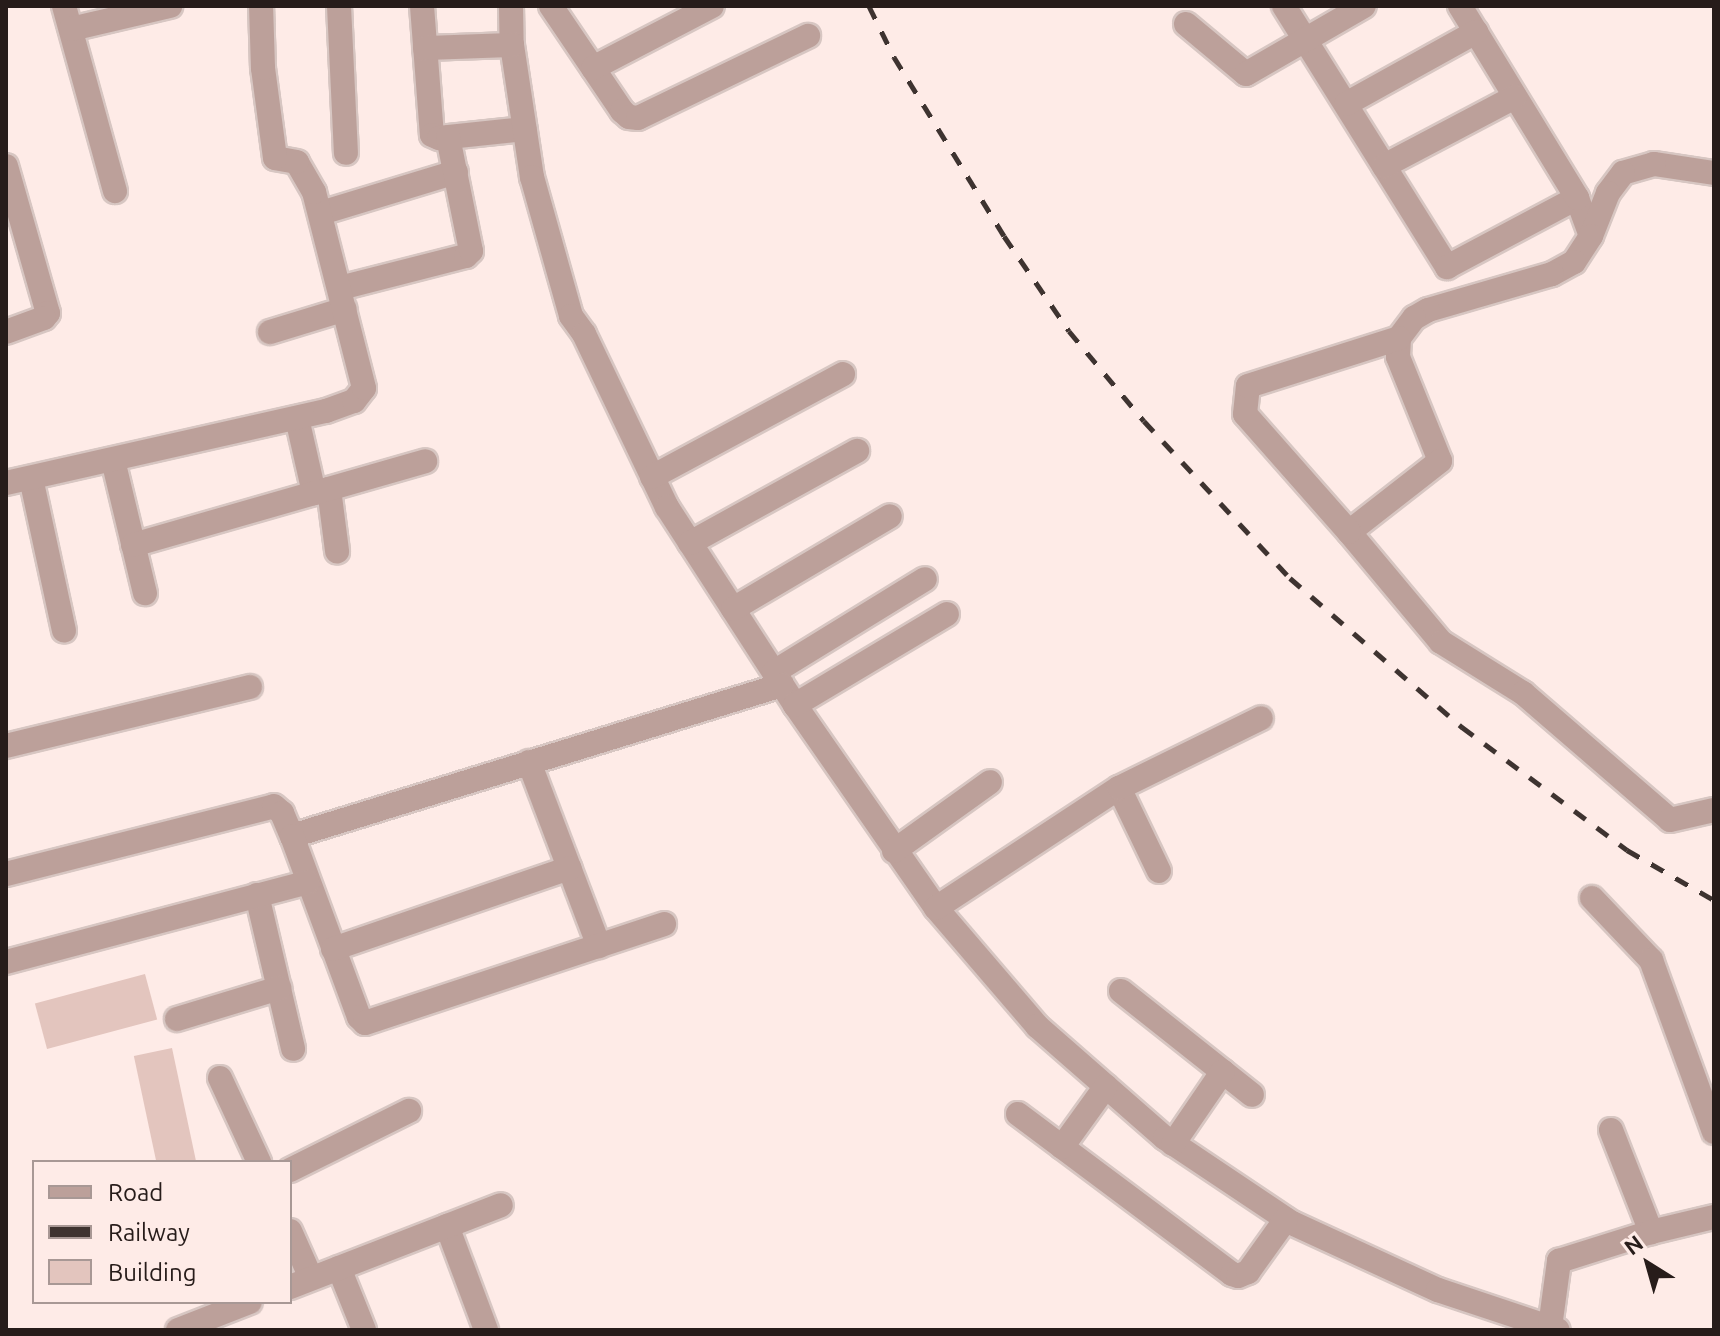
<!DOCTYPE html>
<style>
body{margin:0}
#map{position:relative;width:1720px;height:1336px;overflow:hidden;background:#feebe7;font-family:Ubuntu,sans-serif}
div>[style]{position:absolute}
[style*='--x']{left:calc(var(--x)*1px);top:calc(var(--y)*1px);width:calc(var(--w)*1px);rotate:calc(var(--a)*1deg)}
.building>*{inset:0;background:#e3c5be;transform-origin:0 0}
.roads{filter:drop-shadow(2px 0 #d7c6c2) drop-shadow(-2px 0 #d7c6c2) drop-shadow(0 2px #d7c6c2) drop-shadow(0 -2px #d7c6c2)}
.minor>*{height:24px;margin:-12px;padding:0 12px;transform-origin:12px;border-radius:12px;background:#bca09a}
.rail>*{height:5px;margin-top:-2.5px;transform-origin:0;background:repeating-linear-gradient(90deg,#3e3330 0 14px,transparent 0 28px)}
span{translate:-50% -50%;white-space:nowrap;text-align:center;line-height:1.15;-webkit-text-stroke:8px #feebe7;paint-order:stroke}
.frame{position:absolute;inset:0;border:8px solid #271c1a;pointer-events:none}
.legend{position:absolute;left:32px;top:1160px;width:260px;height:144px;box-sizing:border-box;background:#feebe7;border:2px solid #a89895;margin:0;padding:10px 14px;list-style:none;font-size:24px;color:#271c1a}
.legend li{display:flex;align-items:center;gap:16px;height:40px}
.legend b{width:40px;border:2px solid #a89895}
.north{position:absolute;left:1608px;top:1224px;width:80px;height:80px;-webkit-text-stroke:6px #feebe7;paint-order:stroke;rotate:323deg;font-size:22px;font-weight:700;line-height:32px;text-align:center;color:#271c1a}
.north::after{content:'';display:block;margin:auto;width:28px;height:36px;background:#271c1a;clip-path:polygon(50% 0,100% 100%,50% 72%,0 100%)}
</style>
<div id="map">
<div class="building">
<div style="left:145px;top:974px;width:47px;height:114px;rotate:75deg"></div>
<div style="left:172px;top:1048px;width:117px;height:39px;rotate:78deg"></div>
</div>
<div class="roads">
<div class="minor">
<div style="--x:64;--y:6;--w:192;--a:74.6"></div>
<div style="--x:339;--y:6;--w:147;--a:87.3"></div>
<div style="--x:422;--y:6;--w:129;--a:85.6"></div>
<div style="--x:432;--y:135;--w:8;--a:23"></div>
<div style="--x:439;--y:138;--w:86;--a:-6"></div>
<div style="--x:511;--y:6;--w:39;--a:89"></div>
<div style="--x:512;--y:45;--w:134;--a:81.4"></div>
<div style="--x:532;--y:177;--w:144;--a:74.3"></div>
<div style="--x:571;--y:316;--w:22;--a:54"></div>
<div style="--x:584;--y:334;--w:192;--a:64.4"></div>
<div style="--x:667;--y:507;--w:236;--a:57.1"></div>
<div style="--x:795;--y:705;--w:247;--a:55.2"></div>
<div style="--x:936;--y:908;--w:155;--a:49.4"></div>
<div style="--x:1037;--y:1026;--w:170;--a:41.2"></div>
<div style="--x:1165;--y:1138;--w:153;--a:33.8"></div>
<div style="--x:1292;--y:1223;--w:161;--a:24.7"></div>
<div style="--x:1438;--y:1290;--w:126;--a:18.4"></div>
<div style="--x:551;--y:6;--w:127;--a:55.9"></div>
<div style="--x:622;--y:111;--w:9;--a:41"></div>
<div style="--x:629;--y:117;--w:9;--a:6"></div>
<div style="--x:638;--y:118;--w:189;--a:-25.8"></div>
<div style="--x:1284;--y:6;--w:308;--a:58"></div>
<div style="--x:1447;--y:267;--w:147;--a:-28"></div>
<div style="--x:1577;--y:198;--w:40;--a:69.8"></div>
<div style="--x:1460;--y:6;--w:225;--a:58.6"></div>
<div style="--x:1186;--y:24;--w:78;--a:39.8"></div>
<div style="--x:1246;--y:74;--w:136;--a:-30"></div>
<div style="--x:71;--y:29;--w:102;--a:-13.1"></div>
<div style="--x:425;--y:48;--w:87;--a:-2"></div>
<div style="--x:593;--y:68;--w:134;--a:-27.5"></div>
<div style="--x:1346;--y:104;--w:149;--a:-29"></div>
<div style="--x:6;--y:166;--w:153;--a:74.1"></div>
<div style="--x:48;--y:313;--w:6;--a:129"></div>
<div style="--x:44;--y:318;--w:40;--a:159.8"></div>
<div style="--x:1384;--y:166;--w:148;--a:-27.8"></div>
<div style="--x:1714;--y:173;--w:61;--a:-171.5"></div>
<div style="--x:1654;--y:164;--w:32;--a:164"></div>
<div style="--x:1623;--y:173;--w:25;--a:127"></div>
<div style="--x:1608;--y:193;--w:46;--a:111.6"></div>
<div style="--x:1591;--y:236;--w:31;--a:123"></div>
<div style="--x:1574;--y:262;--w:25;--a:151"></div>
<div style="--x:1552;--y:274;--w:129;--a:163.8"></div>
<div style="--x:1428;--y:310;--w:16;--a:150"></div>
<div style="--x:1414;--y:318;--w:25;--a:127"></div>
<div style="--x:1399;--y:338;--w:19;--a:93"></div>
<div style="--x:1398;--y:357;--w:112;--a:68"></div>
<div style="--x:1440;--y:461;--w:115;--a:142"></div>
<div style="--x:1349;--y:532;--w:143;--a:50.1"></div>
<div style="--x:1441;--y:642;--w:97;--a:31.9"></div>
<div style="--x:1523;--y:693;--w:194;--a:40.8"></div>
<div style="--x:1670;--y:820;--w:45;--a:-12.8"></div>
<div style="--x:321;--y:213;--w:141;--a:-16.9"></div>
<div style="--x:340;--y:288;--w:130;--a:-14.3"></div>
<div style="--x:466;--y:256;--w:7;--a:-45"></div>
<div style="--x:471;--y:251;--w:116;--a:-101.4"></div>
<div style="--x:270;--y:332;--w:78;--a:-17"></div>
<div style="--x:297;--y:418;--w:77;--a:77.2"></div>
<div style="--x:113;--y:460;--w:137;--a:76.5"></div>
<div style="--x:652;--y:477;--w:217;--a:-28.3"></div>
<div style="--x:31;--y:478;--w:156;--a:77.8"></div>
<div style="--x:6;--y:483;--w:328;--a:-12.7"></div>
<div style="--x:326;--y:411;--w:30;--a:-20"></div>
<div style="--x:354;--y:401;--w:16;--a:-52"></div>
<div style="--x:364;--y:388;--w:202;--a:-104.3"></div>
<div style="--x:314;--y:192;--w:34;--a:-120"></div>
<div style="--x:297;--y:162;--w:22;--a:-170"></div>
<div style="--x:275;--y:158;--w:91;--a:-97.6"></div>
<div style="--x:263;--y:68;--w:62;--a:-91.8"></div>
<div style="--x:329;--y:489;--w:63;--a:82.6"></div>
<div style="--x:1349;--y:532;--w:157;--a:-131.4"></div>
<div style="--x:1245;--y:414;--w:28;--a:-84"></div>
<div style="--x:1248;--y:386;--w:158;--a:-17.6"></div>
<div style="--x:690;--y:543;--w:191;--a:-28.9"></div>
<div style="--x:133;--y:545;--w:304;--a:-16"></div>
<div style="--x:733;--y:609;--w:182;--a:-30.6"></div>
<div style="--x:774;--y:672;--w:177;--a:-31.6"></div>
<div style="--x:795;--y:705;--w:177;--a:-30.9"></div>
<div style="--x:6;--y:746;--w:251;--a:-13.6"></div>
<div style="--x:529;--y:762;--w:197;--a:69.2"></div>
<div style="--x:1119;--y:788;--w:92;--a:64.3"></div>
<div style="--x:292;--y:836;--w:513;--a:-17.13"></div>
<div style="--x:894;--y:851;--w:118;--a:-35.7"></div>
<div style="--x:6;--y:874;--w:276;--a:-14.2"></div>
<div style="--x:274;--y:806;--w:11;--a:41"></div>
<div style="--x:282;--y:813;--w:25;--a:67"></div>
<div style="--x:292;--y:836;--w:193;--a:69.7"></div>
<div style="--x:359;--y:1017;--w:8;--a:45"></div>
<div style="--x:365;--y:1023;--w:315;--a:-18.3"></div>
<div style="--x:257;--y:895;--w:158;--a:76.8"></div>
<div style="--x:1592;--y:898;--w:86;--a:46.4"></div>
<div style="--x:1651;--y:960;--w:183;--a:69.9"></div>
<div style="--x:936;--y:908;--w:219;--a:-33.3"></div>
<div style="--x:1119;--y:788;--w:158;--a:-26.2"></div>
<div style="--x:333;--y:949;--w:250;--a:-18.9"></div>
<div style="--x:6;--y:962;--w:312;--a:-14.8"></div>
<div style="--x:1121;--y:991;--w:167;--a:38.4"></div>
<div style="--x:177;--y:1019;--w:107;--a:-16.9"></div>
<div style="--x:220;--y:1078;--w:93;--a:65.1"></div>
<div style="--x:1018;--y:1114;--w:267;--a:36.8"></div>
<div style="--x:1232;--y:1274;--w:6;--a:18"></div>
<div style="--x:1238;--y:1276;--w:11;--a:-22"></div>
<div style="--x:1248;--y:1272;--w:65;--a:-54.4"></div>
<div style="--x:1611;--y:1130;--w:110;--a:68.6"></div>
<div style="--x:1173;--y:1144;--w:88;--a:-55.6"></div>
<div style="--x:1062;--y:1147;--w:75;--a:-54.2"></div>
<div style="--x:290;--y:1170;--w:133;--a:-26.4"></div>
<div style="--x:447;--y:1226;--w:111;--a:69.4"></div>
<div style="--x:290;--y:1231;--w:51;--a:65.9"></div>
<div style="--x:339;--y:1268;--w:67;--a:68"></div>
<div style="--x:290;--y:1287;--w:226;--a:-21.2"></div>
<div style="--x:1550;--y:1327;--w:67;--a:-82.2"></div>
<div style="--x:1559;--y:1261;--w:96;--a:-17.5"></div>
<div style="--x:1651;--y:1232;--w:65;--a:-13.4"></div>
<div style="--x:178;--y:1330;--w:77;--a:-21.3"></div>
</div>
</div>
<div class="rail">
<div style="--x:869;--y:6;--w:57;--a:63.9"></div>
<div style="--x:894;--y:57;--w:210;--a:58.4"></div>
<div style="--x:1004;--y:236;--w:115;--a:55.6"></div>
<div style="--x:1069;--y:331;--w:117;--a:50.2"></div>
<div style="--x:1144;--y:421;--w:214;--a:47.1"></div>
<div style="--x:1290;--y:578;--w:228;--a:40.9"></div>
<div style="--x:1462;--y:727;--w:206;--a:36.7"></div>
<div style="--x:1627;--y:850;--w:100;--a:29.9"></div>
</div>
<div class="frame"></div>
<ul class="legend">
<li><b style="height:10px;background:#bca09a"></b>Road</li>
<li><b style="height:10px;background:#3e3330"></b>Railway</li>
<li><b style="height:22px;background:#e3c5be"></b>Building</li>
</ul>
<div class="north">N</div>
</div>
